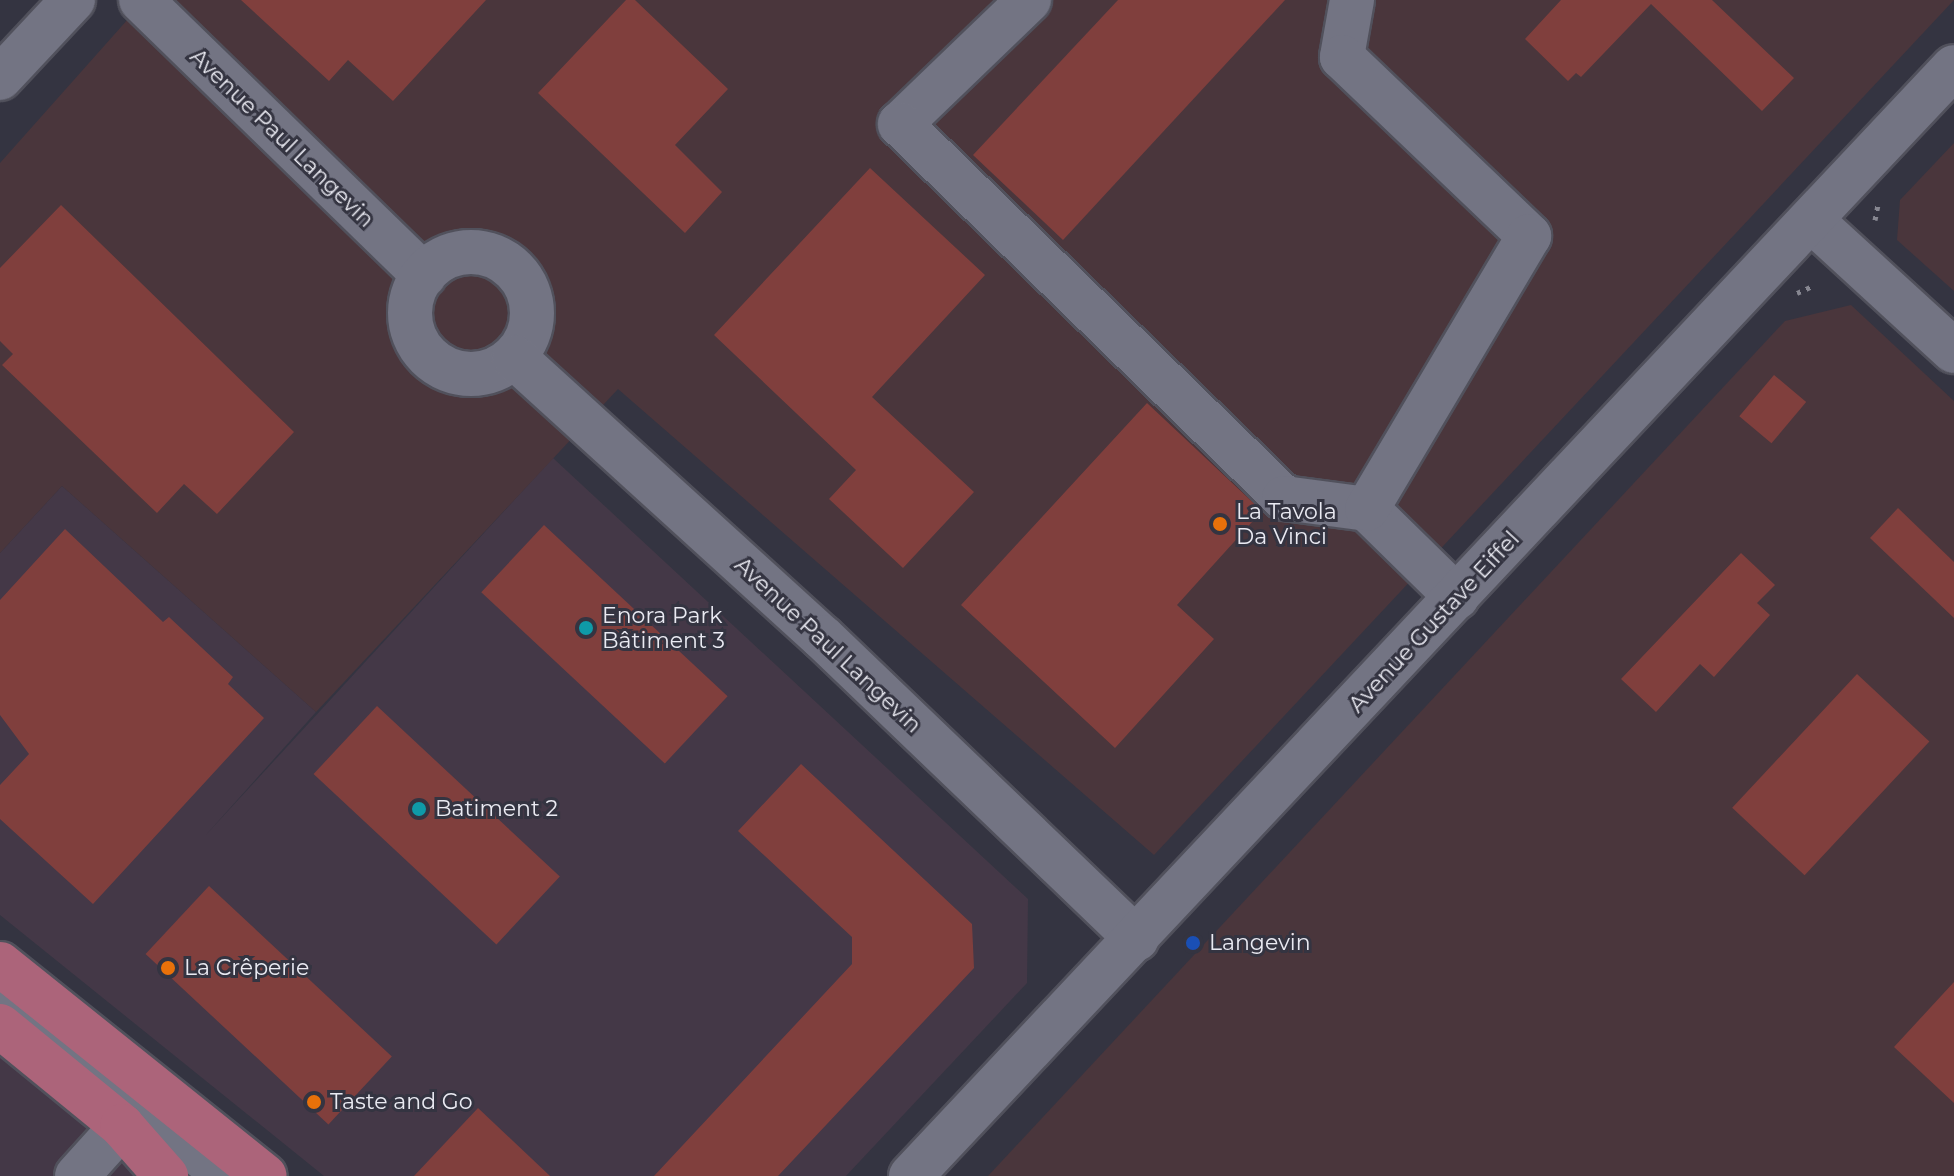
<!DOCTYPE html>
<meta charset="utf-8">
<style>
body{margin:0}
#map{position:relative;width:1954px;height:1176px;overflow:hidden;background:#343441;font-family:Montserrat,sans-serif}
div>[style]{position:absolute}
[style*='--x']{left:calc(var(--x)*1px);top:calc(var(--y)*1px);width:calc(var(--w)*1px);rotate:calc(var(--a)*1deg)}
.commercial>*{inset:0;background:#443847}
.industrial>*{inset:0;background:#4a363c}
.building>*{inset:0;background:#803f3d;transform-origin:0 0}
.path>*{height:5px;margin-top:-2.5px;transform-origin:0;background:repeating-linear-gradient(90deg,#878791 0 4px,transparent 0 10px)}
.roads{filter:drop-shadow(2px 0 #51515c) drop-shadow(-2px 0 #51515c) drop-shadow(0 2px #51515c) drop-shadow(0 -2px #51515c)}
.minor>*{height:44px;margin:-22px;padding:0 22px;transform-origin:22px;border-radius:22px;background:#737483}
.minor>.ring{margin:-22px;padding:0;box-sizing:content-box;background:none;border:44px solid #737483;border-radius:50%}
.major>*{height:44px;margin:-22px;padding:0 22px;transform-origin:22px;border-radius:22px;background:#ac647a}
.dots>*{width:22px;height:22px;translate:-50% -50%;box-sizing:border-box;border:4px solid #343441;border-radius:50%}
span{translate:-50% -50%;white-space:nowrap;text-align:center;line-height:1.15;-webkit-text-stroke:6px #343441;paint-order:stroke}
.street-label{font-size:22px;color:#eaeaf2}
.poi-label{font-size:22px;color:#eaeaf2}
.left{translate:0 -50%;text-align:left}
</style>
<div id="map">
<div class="commercial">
<div style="clip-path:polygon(553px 458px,1028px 899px,1027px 983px,846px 1176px,324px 1176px,0 915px,0 553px,62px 486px,316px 712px,204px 837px)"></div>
<div style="clip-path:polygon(0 1038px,171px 1176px,0 1176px)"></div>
</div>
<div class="industrial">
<div style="clip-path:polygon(145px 0,1954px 0,1154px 855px,618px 389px,316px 712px,62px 486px,0 553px,0 163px)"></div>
<div style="clip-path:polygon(1954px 143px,1954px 291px,1897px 240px,1900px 200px)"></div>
<div style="clip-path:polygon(1851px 305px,1954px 401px,1954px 1176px,988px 1176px,1785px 321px)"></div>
</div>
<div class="building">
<div style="clip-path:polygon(241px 0,486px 0,393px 101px,348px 60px,329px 81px)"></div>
<div style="clip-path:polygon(626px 0,635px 0,728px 89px,675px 145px,722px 192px,685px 233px,538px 93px)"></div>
<div style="clip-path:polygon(1118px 0,1285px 0,1063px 240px,973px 155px)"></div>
<div style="clip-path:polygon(1561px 0,1712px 0,1794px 78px,1762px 111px,1651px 4px,1581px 77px,1576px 73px,1568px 81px,1525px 39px)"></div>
<div style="clip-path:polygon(870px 168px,985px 275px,872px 397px,974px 492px,903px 568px,829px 499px,856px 470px,714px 335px)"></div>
<div style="clip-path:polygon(61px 205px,294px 432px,217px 514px,184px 484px,157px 513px,2px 365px,13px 354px,0 341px,0 268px)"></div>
<div style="left:1774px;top:375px;width:42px;height:54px;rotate:40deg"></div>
<div style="clip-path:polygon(1147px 403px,1262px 511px,1177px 605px,1214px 639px,1115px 748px,961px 605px)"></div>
<div style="clip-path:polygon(1898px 508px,1954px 562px,1954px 618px,1870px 538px)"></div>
<div style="left:544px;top:525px;width:251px;height:92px;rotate:43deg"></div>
<div style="clip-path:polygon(65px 529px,163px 622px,169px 617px,233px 677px,228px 684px,264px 718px,93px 904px,0 819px,0 785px,29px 754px,0 715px,0 600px)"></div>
<div style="clip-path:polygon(1741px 553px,1775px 585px,1757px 603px,1770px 615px,1714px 677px,1700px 664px,1656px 712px,1621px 679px)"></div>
<div style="left:1857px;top:674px;width:99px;height:183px;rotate:43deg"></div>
<div style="left:377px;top:706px;width:250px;height:93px;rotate:43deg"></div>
<div style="clip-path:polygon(801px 764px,972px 924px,974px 968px,778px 1176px,654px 1176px,852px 964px,852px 937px,738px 831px)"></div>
<div style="left:209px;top:886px;width:250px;height:93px;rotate:43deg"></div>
<div style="clip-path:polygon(1954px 982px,1954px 1103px,1894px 1047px)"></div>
<div style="clip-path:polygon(478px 1108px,550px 1176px,414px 1176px)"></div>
</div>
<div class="path">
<div style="--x:1875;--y:220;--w:15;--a:-79"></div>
<div style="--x:1797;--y:293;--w:17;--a:-24"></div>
</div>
<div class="roads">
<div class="minor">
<div style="--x:141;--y:0;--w:395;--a:44.2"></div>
<div style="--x:1029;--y:0;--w:179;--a:136.1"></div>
<div style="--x:900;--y:124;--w:536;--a:44.24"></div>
<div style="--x:1284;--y:498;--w:84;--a:7.5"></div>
<div style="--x:1367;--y:509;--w:126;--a:44.4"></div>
<div style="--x:1352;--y:0;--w:58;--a:100"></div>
<div style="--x:1342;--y:57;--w:259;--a:43.7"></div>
<div style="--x:1529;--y:236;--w:317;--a:120.7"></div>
<div style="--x:0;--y:78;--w:107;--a:-46.9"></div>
<div style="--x:1811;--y:220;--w:194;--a:42.5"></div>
<div class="ring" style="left:410px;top:252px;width:78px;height:78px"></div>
<div style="--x:514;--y:357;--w:416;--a:42.3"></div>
<div style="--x:822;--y:637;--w:436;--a:43.8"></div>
<div style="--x:0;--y:996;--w:289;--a:38.5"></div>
<div style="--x:77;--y:1176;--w:67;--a:-48"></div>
<div style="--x:911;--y:1176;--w:1522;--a:-46.76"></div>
</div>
<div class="major">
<div style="--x:0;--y:964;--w:339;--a:38.7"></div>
<div style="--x:0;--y:1026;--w:158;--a:39.3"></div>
<div style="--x:122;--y:1126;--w:67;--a:48.7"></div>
</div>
</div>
<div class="dots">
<div style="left:1220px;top:524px;background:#e8710a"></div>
<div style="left:586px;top:628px;background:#0f9aa8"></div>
<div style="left:419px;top:809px;background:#0f9aa8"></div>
<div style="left:1193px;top:943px;background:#1a4fb4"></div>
<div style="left:168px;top:968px;background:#e8710a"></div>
<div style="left:314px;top:1102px;background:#e8710a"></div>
</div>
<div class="street-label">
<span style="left:282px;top:138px;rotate:44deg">Avenue Paul Langevin</span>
<span style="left:1434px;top:622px;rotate:-47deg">Avenue Gustave Eiffel</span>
<span style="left:828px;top:645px;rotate:43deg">Avenue Paul Langevin</span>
</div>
<div class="poi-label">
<span class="left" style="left:1236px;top:524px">La Tavola<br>Da Vinci</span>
<span class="left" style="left:602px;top:628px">Enora Park<br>Bâtiment 3</span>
<span class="left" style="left:435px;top:809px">Batiment 2</span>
<span class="left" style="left:1209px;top:943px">Langevin</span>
<span class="left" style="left:184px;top:968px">La Crêperie</span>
<span class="left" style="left:330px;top:1102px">Taste and Go</span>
</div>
</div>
